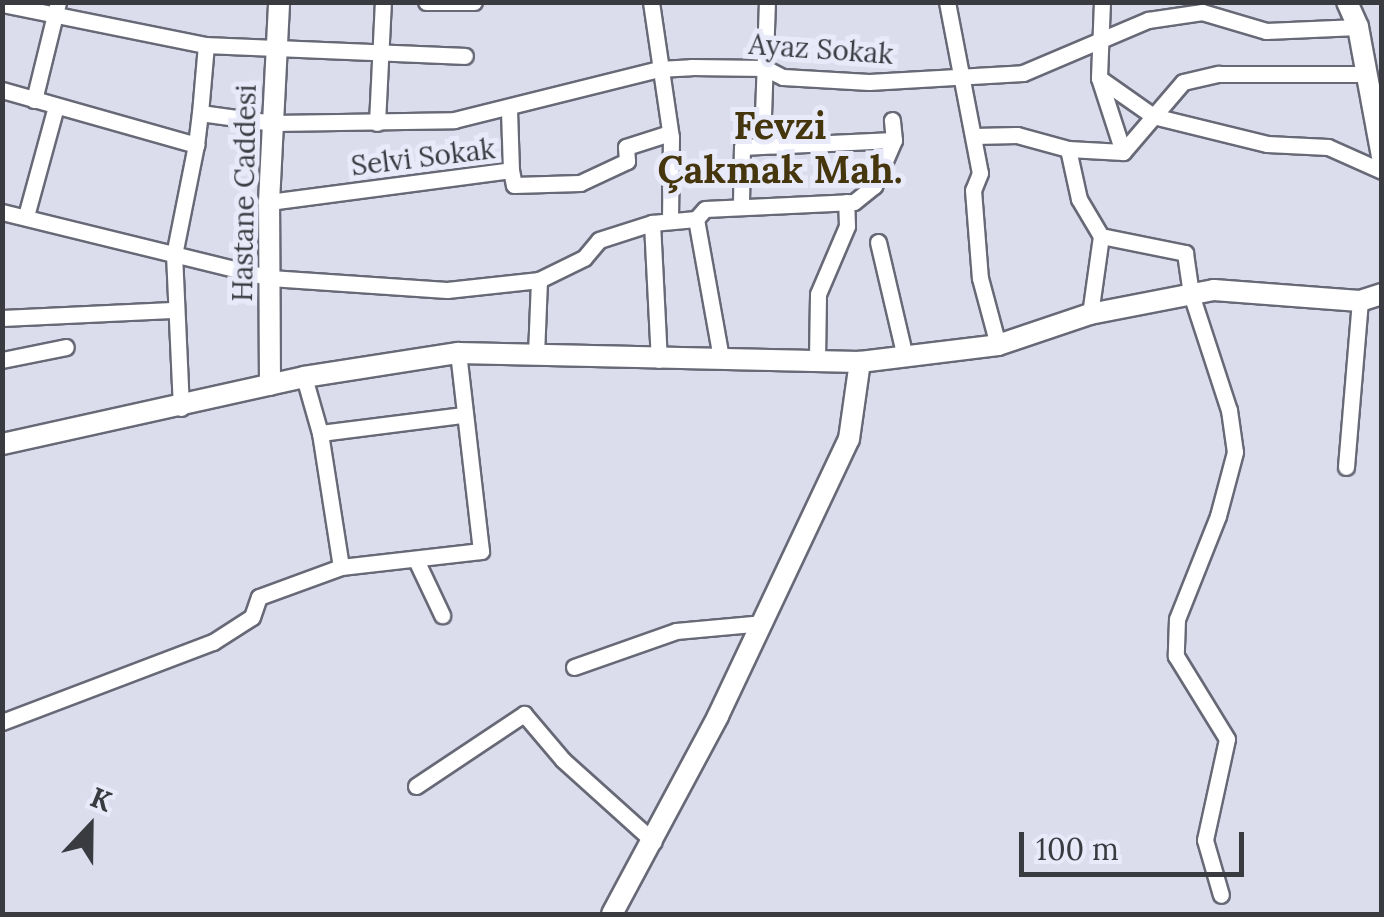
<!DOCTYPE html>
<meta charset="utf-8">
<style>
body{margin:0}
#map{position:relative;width:1384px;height:917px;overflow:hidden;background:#dbdded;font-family:Lora,serif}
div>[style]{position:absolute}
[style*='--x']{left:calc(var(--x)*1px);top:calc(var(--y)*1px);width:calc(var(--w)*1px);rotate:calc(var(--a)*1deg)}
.roads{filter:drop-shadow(2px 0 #686977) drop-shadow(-2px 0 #686977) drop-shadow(0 2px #686977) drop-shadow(0 -2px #686977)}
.street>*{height:15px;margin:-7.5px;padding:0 7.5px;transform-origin:7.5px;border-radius:7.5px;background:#fff}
.secondary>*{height:20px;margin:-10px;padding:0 10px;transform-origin:10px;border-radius:10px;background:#fff}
span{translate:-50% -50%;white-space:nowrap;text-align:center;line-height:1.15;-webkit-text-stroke:10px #e8eafa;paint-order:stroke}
.street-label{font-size:28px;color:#3a3b41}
.district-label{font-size:38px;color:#46360e;font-weight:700}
.frame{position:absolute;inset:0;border:5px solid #3a3b41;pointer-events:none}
.north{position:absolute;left:40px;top:777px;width:100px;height:100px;-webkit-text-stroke:8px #e8eafa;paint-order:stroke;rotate:22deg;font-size:28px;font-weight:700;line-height:40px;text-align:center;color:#3a3b41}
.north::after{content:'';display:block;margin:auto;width:35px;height:45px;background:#3a3b41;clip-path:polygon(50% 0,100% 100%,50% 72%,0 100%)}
.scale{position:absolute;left:1019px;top:832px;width:225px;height:45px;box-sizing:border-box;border:5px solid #3a3b41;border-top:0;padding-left:12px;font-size:30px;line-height:35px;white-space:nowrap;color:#3a3b41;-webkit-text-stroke:8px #e8eafa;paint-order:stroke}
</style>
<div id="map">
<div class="roads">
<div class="street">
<div style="--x:426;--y:2;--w:48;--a:0"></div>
<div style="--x:651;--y:2;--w:136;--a:81.6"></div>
<div style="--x:671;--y:137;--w:83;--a:90.7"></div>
<div style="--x:947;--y:2;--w:174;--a:79.1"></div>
<div style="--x:980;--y:173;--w:18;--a:112"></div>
<div style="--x:973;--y:190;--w:88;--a:85.5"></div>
<div style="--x:980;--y:278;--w:69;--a:75"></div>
<div style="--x:1102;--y:2;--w:76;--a:92.3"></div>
<div style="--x:1099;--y:78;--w:66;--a:35.1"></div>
<div style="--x:1153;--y:116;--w:117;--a:13.8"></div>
<div style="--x:1267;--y:144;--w:61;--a:2.8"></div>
<div style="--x:1328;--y:147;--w:59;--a:24"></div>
<div style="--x:2;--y:4;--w:208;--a:11.4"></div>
<div style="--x:206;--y:45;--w:259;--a:2.4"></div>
<div style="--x:1099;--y:78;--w:78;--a:72"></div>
<div style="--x:2;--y:90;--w:202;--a:15.8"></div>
<div style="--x:196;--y:145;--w:32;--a:-83"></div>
<div style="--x:200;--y:113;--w:74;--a:7.8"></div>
<div style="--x:273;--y:123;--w:181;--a:-0.9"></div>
<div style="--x:454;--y:120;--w:210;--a:-14"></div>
<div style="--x:658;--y:69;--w:33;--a:-3"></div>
<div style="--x:691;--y:67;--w:74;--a:0.8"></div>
<div style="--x:765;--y:68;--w:20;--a:27"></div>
<div style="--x:783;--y:77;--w:86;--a:3.3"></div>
<div style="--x:869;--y:82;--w:154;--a:-3.3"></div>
<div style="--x:1023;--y:73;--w:136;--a:-23"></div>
<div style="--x:1148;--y:20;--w:55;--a:-8.4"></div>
<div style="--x:1202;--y:12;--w:67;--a:16.5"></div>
<div style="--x:1266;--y:31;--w:92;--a:-2.5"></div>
<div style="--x:34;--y:100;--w:101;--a:-76.2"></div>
<div style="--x:509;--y:110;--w:60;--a:88.1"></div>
<div style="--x:200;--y:113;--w:68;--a:-85"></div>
<div style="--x:377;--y:123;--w:121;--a:-87.2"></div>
<div style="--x:974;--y:136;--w:43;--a:-1.3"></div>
<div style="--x:1017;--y:135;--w:53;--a:15.4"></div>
<div style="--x:1068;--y:149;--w:55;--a:3.1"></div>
<div style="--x:1123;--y:152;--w:92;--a:-49.4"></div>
<div style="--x:1183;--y:82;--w:37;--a:-13"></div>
<div style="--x:1219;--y:74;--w:148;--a:0"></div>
<div style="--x:762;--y:144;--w:142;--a:-88"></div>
<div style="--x:1068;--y:149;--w:51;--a:77.6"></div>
<div style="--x:1079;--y:199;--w:43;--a:59.3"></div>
<div style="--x:1101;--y:236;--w:79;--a:98"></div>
<div style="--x:269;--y:202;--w:244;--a:-7.5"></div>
<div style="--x:511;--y:170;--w:15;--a:79"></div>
<div style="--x:514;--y:185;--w:66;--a:-1.7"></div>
<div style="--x:580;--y:183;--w:52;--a:-25.1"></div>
<div style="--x:627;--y:161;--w:14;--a:-94"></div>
<div style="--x:626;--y:147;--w:46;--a:-17.7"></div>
<div style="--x:741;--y:203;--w:56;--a:-89"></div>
<div style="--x:742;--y:147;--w:152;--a:-2.6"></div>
<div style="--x:2;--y:212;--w:276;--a:13.8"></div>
<div style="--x:270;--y:278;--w:177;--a:3.9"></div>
<div style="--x:447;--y:290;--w:93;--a:-6.2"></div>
<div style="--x:539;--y:280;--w:50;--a:-26.1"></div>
<div style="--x:584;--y:258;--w:23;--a:-50"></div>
<div style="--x:599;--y:240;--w:56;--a:-17.8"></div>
<div style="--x:652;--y:223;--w:44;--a:-5.2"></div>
<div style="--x:696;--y:219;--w:13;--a:-48"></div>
<div style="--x:705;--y:209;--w:149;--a:-2.7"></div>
<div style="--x:854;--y:202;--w:26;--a:-39"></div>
<div style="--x:874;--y:186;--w:50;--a:-66.5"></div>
<div style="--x:894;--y:140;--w:20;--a:-96"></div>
<div style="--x:26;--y:216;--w:114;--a:-74.7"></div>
<div style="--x:696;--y:219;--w:141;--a:79.8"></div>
<div style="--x:652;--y:223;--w:137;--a:87.1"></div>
<div style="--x:1101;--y:236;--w:86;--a:11.4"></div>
<div style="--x:1185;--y:253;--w:41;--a:81.7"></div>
<div style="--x:1191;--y:294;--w:122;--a:71.9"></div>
<div style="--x:1229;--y:410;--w:42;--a:81.9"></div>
<div style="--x:1235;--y:452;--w:66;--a:104.9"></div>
<div style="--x:1218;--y:516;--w:111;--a:111.7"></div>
<div style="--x:1177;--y:619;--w:37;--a:92"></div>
<div style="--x:1176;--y:656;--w:97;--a:58.4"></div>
<div style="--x:1227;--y:739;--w:103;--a:102.3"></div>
<div style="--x:1205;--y:840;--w:57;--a:73.8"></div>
<div style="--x:878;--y:242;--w:118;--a:76.8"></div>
<div style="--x:2;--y:318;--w:170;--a:-2.7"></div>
<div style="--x:536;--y:355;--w:75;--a:-87.7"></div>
<div style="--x:817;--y:359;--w:65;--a:-89.1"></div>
<div style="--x:818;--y:294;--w:74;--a:-66.9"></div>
<div style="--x:847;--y:226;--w:24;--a:-92"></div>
<div style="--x:2;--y:360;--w:65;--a:-11.5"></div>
<div style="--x:304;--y:377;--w:58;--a:74.1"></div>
<div style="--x:181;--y:408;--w:153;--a:-92.6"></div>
<div style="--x:174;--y:255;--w:112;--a:-78.7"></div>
<div style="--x:1346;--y:467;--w:167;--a:-85.2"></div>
<div style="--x:417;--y:562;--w:59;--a:64.7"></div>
<div style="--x:341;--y:567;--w:136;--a:-98.9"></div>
<div style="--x:320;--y:433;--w:143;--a:-7.2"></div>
<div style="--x:574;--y:667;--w:108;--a:-19.4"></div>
<div style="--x:676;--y:631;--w:88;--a:-5.2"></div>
<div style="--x:2;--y:722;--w:226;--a:-20.8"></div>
<div style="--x:213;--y:642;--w:46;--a:-32.7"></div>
<div style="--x:252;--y:617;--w:21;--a:-71"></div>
<div style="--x:259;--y:597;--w:87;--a:-20.1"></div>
<div style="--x:341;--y:567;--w:141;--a:-6.5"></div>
<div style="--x:481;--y:551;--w:199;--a:-96.6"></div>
<div style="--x:416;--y:786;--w:130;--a:-33.7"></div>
<div style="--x:524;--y:714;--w:60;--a:49.7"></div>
<div style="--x:563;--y:760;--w:122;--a:42"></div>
</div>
<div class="secondary">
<div style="--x:1347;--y:2;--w:27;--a:66"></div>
<div style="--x:1358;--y:27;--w:132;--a:79.5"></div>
<div style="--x:270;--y:385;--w:183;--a:-90.3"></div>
<div style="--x:269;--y:202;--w:200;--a:-87.1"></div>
<div style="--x:2;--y:444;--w:309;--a:-12.5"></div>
<div style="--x:304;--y:377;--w:156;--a:-8.9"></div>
<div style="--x:458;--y:353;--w:402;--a:1.3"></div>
<div style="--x:860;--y:362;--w:139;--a:-7"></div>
<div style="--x:998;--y:345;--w:97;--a:-18.6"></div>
<div style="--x:1090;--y:314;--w:126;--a:-11"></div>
<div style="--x:1214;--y:290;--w:146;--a:4.3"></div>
<div style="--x:1360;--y:301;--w:23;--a:-18"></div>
<div style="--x:612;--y:914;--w:225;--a:-61.8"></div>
<div style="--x:718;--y:716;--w:306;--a:-64.7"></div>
<div style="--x:849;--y:439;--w:78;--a:-81.9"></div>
</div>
</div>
<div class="street-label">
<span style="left:821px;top:49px;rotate:4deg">Ayaz Sokak</span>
<span style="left:423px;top:157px;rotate:-7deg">Selvi Sokak</span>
<span style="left:244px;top:193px;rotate:-89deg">Hastane Caddesi</span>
</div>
<div class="district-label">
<span style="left:780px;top:148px">Fevzi<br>Çakmak Mah.</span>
</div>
<div class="frame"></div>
<div class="north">K</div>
<div class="scale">100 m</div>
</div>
